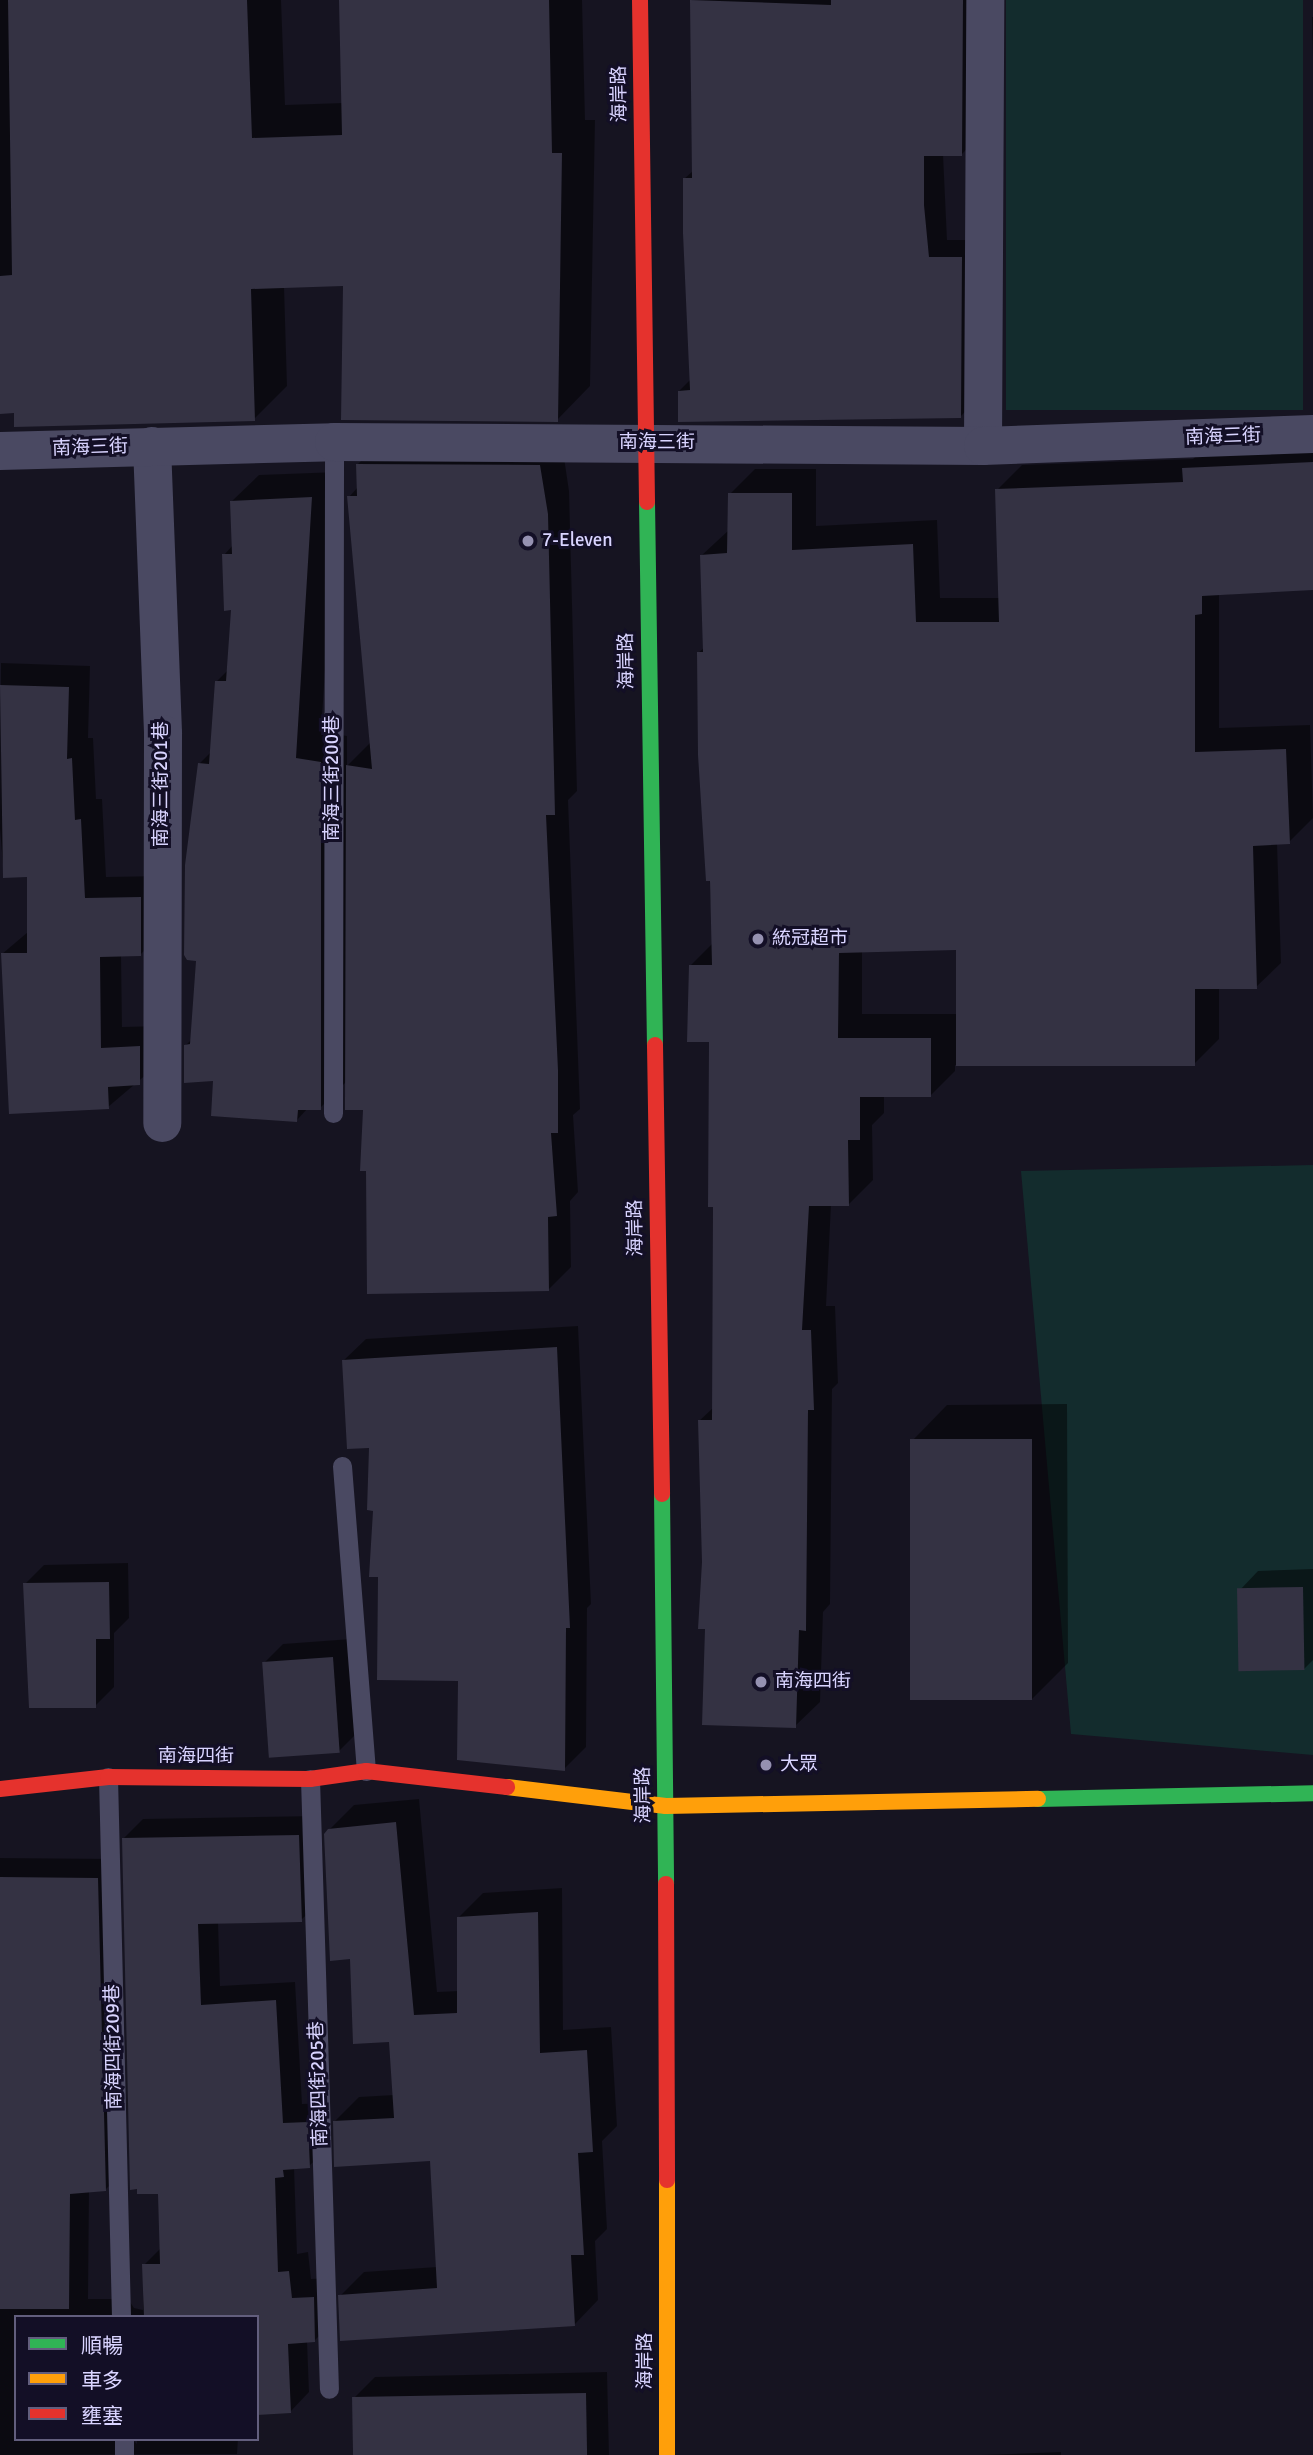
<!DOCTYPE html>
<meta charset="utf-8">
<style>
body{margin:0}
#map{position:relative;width:1313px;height:2455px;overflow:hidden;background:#161421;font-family:Signika,"Noto Sans TC",sans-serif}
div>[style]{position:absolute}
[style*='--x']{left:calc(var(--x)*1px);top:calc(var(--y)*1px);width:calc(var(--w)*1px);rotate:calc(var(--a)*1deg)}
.green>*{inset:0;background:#132c2d;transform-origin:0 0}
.shadow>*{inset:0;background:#0007}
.building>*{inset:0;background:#343243;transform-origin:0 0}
.lane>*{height:19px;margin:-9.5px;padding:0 9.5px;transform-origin:9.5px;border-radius:9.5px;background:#4a4962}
.street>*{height:38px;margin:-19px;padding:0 19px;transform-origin:19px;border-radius:19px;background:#4a4962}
.fast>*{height:16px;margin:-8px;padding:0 8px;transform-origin:8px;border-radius:8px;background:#30b455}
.slow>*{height:16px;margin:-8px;padding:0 8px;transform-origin:8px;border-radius:8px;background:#ff9f0a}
.jam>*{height:16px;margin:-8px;padding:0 8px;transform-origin:8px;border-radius:8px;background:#e5322d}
.dots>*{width:19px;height:19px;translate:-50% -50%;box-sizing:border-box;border:4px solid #130f26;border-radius:50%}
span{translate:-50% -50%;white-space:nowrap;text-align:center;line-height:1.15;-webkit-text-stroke:6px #130f26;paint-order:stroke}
.street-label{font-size:19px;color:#d9d4ff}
.poi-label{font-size:19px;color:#d9d4ff}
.left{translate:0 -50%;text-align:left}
.legend{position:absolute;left:14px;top:2315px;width:245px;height:126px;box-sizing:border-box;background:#130f26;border:2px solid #625e7d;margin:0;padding:9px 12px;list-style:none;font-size:21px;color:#d9d4ff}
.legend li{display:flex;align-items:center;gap:14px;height:35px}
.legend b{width:35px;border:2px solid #625e7d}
</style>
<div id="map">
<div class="green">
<div style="left:1006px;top:0;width:297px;height:410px"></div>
<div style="clip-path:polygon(1313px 1165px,1313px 1755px,1071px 1734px,1021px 1171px)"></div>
</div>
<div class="shadow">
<div style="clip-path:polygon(0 0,281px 0,285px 105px,343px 103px,341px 0,582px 0,585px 120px,595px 120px,590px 386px,557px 420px,345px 285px,284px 286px,287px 386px,254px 419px,0 412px)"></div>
<div style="clip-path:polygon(692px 0,984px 0,980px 135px,962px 154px,943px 154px,947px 240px,980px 240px,979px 397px,961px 416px,679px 391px,691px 379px,684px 179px,694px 170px)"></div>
<div style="clip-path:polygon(1312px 17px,1313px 17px,1312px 57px)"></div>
<div style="clip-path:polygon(evenodd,1313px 439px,1313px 588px,1219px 595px,1219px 728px,1310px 725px,1313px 818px,1289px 842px,1277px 843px,1281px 963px,1256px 987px,1219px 987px,1219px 1039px,1194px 1064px,955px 1065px,955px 1071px,930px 1096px,884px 1096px,884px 1113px,872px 1125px,873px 1180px,848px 1205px,831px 1205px,826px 1306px,835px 1306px,838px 1383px,832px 1389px,830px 1604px,823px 1612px,820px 1702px,795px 1726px,707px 1627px,699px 1421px,714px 1407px,715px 1205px,711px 1041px,691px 965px,713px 943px,698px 653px,705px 647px,702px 555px,729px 530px,730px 494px,755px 469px,816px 469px,816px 526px,937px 520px,940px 598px,1000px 598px,997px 490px,1022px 465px,1193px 459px,1209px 444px,1313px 439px,958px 948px,958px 1014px,862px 1014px,862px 951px,958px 948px)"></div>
<div style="clip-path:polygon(380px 442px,562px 444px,569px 491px,577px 791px,568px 800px,580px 1109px,573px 1115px,578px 1192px,570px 1201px,571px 1267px,549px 1289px,365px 1108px,347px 1081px,320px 1108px,308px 1108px,297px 1120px,215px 1079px,186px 1045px,192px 1039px,198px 959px,200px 763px,211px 752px,216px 682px,229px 669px,233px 609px,224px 555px,233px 545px,232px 501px,259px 475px,338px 472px,321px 732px,347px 736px,347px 766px,370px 743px,349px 497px,358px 487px,357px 465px)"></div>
<div style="clip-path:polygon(1px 663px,90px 666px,88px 738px,93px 738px,96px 799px,102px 799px,106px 877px,162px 876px,161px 933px,140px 955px,121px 955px,122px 1027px,161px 1026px,161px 1062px,108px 1107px,2px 954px,28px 932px,29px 875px,4px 876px,0 829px)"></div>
<div style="clip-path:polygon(578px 1326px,591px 1604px,587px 1608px,586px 1747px,564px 1769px,459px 1679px,380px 1576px,371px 1446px,343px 1361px,366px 1339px)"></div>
<div style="clip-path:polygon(1067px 1404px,1068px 1663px,1032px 1699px,912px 1441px,947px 1405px)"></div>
<div style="clip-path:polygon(128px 1563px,129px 1618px,114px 1633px,114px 1687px,95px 1706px,25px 1584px,44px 1565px)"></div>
<div style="clip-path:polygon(1313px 1569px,1313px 1660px,1304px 1669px,1239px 1591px,1258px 1571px)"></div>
<div style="clip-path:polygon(351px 1639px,358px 1732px,339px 1751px,264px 1663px,283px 1644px)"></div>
<div style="clip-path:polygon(419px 1799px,437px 1992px,459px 1991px,459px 1917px,483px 1893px,562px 1888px,563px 2030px,611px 2027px,617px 2126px,602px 2141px,607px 2229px,595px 2241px,598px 2300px,574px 2325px,340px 2296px,364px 2272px,437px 2267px,432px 2160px,335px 2121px,359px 2097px,394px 2095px,391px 2041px,352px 1957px,329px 1830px,354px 1805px)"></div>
<div style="clip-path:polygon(318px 1816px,321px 1901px,301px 1920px,218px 1922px,220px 1986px,295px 1982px,302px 2104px,327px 2103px,329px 2147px,309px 2166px,294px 2167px,297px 2254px,308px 2252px,311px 2279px,333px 2278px,334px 2321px,315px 2340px,307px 2341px,309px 2392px,290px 2412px,257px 2317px,16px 2317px,16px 2439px,132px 2439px,137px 2444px,137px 2439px,238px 2439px,237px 2454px,0 2455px,0 1858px,117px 1859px,125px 2170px,105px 2190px,89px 2191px,88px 2299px,128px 2299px,134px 2308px,143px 2310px,144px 2265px,162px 2247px,160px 2192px,123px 1839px,143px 1819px)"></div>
<div style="clip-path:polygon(607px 2372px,609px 2455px,354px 2455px,353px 2399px,375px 2377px)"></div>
<div style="clip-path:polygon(1061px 2452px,1061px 2455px,982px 2455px)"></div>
</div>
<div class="building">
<div style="clip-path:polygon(8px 0,247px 0,252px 138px,342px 135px,339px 0,549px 0,552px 153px,562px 153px,558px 422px,341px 420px,343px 286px,251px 289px,255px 421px,14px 427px,14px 413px,0 414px,0 276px,12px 275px)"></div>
<div style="clip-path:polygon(690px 0,831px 5px,831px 0,963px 0,962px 156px,924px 156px,924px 205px,929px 257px,962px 257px,961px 418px,678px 422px,678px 391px,690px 390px,683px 233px,683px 178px,692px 178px)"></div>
<div style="clip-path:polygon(1313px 462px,1313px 590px,1202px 596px,1202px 614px,1195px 615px,1195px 752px,1286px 749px,1290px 844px,1253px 846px,1257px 989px,1195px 989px,1195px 1066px,956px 1066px,956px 950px,839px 953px,838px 1038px,931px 1038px,931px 1097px,860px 1097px,860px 1140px,848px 1140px,849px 1206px,809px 1206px,802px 1330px,811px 1330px,814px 1410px,808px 1410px,806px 1631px,799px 1630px,796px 1728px,702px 1725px,705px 1629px,698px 1629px,702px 1562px,698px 1420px,712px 1420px,713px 1207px,708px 1207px,709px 1042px,687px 1042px,689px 965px,712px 965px,710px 881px,706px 881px,698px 755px,697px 652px,703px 652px,700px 555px,727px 553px,728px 493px,792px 493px,792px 550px,913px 544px,916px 622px,999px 622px,995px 489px,1183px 482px,1182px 468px)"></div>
<div style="clip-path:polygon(356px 464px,540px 465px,548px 514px,555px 815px,546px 815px,558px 1070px,558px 1133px,551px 1133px,557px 1216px,548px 1217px,549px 1291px,367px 1294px,366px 1171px,360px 1171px,363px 1110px,345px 1110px,346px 765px,372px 769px,347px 496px,357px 496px)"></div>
<div style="clip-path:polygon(312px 497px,296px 758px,321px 762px,321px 1110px,298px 1110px,297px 1122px,211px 1116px,213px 1081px,184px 1083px,184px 1045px,190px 1044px,196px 961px,187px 960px,184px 955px,185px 865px,198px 763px,209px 764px,215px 681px,226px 681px,231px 610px,224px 611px,222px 554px,232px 554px,230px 501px)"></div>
<div style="clip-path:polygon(0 685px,69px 687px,67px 759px,72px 758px,75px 820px,81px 819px,85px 898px,141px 897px,141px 956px,100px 957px,101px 1048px,140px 1046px,140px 1085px,108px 1087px,109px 1109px,9px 1114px,1px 953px,27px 953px,27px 877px,3px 878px)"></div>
<div style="clip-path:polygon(557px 1347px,570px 1628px,566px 1628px,565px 1771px,457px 1760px,458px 1681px,377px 1680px,378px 1577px,369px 1577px,373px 1511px,367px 1510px,369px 1448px,347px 1449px,342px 1360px)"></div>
<div style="left:1032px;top:1439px;width:261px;height:122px;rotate:90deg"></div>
<div style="clip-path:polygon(109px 1582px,110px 1639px,96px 1639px,96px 1708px,29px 1708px,23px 1583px)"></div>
<div style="left:1303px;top:1587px;width:83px;height:66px;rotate:89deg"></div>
<div style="left:333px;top:1657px;width:96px;height:71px;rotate:86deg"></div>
<div style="clip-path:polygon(396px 1822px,414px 2015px,457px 2013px,457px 1917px,538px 1912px,540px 2053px,587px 2050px,593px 2152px,578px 2153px,584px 2255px,571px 2255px,575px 2326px,340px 2341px,338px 2295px,437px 2288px,430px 2161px,334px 2167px,333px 2121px,394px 2118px,389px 2042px,353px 2044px,350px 1959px,330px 1961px,324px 1834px,328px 1829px)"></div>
<div style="clip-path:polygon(299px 1835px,302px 1922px,198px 1924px,201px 2005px,276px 2000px,283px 2123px,308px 2122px,310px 2168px,283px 2170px,284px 2177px,275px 2178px,278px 2272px,289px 2271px,292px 2298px,314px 2297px,315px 2342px,288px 2344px,291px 2413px,257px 2415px,257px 2317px,144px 2317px,142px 2264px,160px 2264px,158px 2194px,137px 2194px,137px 2189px,130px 2190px,122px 1838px)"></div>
<div style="clip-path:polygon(0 1877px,98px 1878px,106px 2191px,70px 2194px,69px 2309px,0 2309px)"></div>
<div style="left:586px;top:2393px;width:62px;height:234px;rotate:89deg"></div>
</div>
<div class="lane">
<div style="--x:333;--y:1113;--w:671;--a:-89.91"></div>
<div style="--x:342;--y:1466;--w:306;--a:85.5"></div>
<div style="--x:108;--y:1777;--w:540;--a:88.62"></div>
<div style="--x:310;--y:1779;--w:610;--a:88.22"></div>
<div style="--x:124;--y:2439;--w:16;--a:90"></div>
</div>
<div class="street">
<div style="--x:152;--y:446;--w:288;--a:87.8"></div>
<div style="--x:163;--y:734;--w:389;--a:90.1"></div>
<div style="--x:983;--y:446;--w:446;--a:-89.7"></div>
<div style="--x:0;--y:451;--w:334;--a:-1.5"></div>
<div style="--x:334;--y:442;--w:649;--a:0.35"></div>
<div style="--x:983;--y:446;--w:330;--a:-2.1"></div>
</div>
<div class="fast">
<div style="--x:647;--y:502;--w:543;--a:89.16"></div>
<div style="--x:662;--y:1494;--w:390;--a:89.4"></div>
<div style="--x:1038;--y:1799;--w:275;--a:-1.2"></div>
</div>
<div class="slow">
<div style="--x:507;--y:1787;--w:160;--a:6.8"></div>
<div style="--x:666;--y:1806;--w:372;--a:-1.1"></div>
<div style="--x:667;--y:2180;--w:275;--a:90"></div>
</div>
<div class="jam">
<div style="--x:640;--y:0;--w:502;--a:89.2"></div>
<div style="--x:655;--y:1045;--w:449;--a:89.1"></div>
<div style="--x:0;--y:1789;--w:109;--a:-6.3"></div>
<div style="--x:108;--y:1777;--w:202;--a:0.6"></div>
<div style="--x:310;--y:1779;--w:57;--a:-8.1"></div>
<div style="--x:366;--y:1771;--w:142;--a:6.5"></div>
<div style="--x:666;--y:1884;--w:296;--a:89.8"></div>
</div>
<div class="dots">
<div style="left:528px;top:541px;background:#9591b1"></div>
<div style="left:758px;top:939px;background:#9591b1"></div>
<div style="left:761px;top:1682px;background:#9591b1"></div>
<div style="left:766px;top:1765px;background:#9591b1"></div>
</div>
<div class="street-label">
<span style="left:620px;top:94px;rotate:-91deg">海岸路</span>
<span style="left:1223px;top:437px;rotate:-2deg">南海三街</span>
<span style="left:657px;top:443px">南海三街</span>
<span style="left:90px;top:448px;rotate:-2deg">南海三街</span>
<span style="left:627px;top:661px;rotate:-91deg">海岸路</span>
<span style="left:333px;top:778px;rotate:-90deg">南海三街200巷</span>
<span style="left:162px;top:784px;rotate:-90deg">南海三街201巷</span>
<span style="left:636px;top:1228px;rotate:-91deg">海岸路</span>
<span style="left:196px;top:1757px">南海四街</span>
<span style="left:644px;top:1795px;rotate:-91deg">海岸路</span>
<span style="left:114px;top:2047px;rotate:-91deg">南海四街209巷</span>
<span style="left:319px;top:2084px;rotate:-92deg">南海四街205巷</span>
<span style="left:646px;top:2361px;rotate:-90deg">海岸路</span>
</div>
<div class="poi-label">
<span class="left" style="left:542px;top:541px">7-Eleven</span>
<span class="left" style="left:772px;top:939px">統冠超市</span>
<span class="left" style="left:775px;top:1682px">南海四街</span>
<span class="left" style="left:780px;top:1765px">大眾</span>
</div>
<ul class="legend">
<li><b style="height:9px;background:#30b455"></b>順暢</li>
<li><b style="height:9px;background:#ff9f0a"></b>車多</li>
<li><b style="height:9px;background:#e5322d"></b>壅塞</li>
</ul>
</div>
